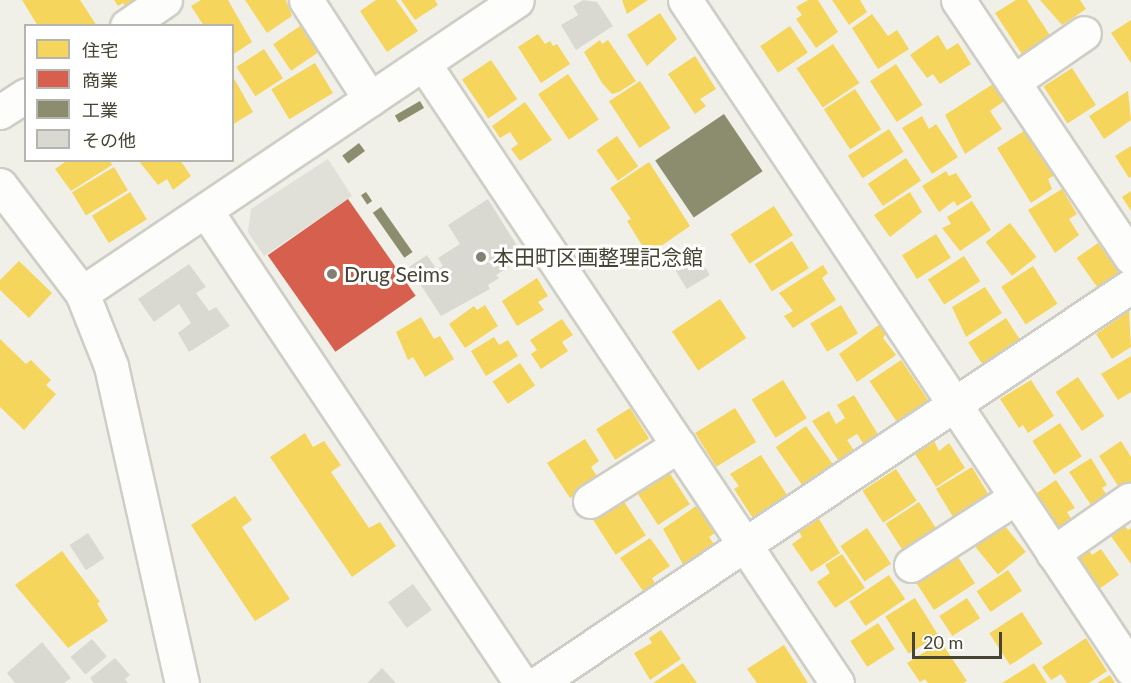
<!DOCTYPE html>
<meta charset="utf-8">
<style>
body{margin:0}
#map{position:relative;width:1131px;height:683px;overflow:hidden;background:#f0f0e8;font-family:Lato,"Noto Sans JP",sans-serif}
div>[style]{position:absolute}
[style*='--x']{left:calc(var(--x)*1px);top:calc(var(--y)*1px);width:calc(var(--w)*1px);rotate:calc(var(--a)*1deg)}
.parking>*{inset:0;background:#e0dfd8}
.homes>*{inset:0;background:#f6d55c;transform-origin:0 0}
.shops>*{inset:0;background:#d6604d;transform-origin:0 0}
.industry>*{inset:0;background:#8c8c6e;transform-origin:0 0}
.building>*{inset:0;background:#dad9d1;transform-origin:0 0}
.roads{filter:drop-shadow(2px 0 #cecec6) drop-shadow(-2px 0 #cecec6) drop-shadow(0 2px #cecec6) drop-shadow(0 -2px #cecec6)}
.minor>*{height:33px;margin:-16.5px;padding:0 16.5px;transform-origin:16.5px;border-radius:16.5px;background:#fdfdfc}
.dots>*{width:16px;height:16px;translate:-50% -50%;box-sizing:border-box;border:3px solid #fff;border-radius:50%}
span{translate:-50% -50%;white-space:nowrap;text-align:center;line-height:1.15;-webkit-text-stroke:6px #fff;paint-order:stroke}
.poi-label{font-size:21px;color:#474434}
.left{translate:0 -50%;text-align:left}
.legend{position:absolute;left:24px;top:24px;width:210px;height:138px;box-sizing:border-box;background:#fff;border:2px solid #b5b4ae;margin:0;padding:8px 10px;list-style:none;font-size:18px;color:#474434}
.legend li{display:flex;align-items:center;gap:12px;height:30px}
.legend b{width:30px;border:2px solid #b5b4ae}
.scale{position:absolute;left:912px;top:632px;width:90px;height:27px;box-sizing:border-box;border:3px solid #474434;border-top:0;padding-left:8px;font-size:18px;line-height:21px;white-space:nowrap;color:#474434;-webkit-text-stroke:4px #fff;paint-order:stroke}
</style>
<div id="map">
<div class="parking">
<div style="clip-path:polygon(328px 159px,352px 196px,264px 256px,248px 232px,251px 209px)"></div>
</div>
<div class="homes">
<div style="clip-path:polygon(22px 0,80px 0,97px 26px,38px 26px)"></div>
<div style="clip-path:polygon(114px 0,137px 0,125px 7px,123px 3px,118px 6px)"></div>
<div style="clip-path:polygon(201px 0,228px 0,252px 42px,232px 55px,232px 26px,204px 26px,191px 6px)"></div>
<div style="clip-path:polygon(245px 0,286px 0,292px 16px,267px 33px)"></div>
<div style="clip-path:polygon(376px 0,396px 0,418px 31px,387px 52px,360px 11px)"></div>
<div style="clip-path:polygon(401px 0,435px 0,438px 5px,415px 20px)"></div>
<div style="clip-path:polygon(622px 0,648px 0,627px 14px)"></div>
<div style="clip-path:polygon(808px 0,818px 0,838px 32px,816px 48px,796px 19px,802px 15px,796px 7px)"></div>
<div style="clip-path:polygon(832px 0,860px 0,867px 12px,849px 25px)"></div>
<div style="clip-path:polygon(1016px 0,1027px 0,1051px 37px,1023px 56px,995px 13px)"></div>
<div style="clip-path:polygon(1040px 0,1080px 0,1086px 9px,1062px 25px)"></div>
<div style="clip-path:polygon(660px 13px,677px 39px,647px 66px,627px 35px)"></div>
<div style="clip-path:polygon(872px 14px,888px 36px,897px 30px,909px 49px,878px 69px,852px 28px)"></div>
<div style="clip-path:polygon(1131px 20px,1131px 63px,1111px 33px)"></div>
<div style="left:303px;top:24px;width:32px;height:36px;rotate:56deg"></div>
<div style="left:790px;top:26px;width:32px;height:36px;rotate:56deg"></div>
<div style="clip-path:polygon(538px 34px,545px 44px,550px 41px,553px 46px,557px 44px,570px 64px,541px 83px,518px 47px)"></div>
<div style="clip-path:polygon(938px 35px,947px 50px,958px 43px,971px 64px,940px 84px,933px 74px,927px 78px,910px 55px)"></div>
<div style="clip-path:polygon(600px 40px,602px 44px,608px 40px,636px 81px,619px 92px,612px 94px,602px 83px,584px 52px)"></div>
<div style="left:833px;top:44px;width:47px;height:44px;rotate:56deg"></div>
<div style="left:264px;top:49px;width:35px;height:33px;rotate:57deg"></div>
<div style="clip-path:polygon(695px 56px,716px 89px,700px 99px,706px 106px,695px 114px,668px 74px)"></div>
<div style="left:491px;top:60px;width:47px;height:35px;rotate:56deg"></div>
<div style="left:315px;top:63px;width:35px;height:51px;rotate:59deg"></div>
<div style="left:896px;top:64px;width:49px;height:31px;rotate:57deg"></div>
<div style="left:1072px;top:68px;width:44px;height:34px;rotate:57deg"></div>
<div style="left:568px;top:74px;width:55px;height:36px;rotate:56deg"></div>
<div style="clip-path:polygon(232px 75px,253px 112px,232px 125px)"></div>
<div style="left:640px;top:81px;width:56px;height:37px;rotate:57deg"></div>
<div style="clip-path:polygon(993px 84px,1004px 101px,990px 111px,1002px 129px,965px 154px,945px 115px)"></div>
<div style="left:855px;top:89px;width:48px;height:37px;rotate:57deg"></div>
<div style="clip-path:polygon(1128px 91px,1131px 120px,1104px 139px,1089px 116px)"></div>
<div style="clip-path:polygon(525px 102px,552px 140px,520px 161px,511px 149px,518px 144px,510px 132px,500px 138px,492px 126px)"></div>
<div style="clip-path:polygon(922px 116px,929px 129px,936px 124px,958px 157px,932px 174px,902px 128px)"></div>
<div style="left:889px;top:129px;width:27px;height:49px;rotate:57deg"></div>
<div style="clip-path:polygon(1027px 129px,1055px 175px,1048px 179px,1052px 189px,1031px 203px,997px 148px)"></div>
<div style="left:617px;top:136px;width:37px;height:25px;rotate:55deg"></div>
<div style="clip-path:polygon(1131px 146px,1131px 177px,1129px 178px,1115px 156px)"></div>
<div style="left:906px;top:158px;width:27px;height:46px;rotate:56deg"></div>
<div style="clip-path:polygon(68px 160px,110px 160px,112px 165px,71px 191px,55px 169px)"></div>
<div style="clip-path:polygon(138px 160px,180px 160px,191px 176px,173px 190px,167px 179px,158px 185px)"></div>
<div style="clip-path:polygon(649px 162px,690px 226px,648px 255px,627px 221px,631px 219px,610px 188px)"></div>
<div style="left:114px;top:167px;width:27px;height:49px;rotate:59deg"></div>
<div style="clip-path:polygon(946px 171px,949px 176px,956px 173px,972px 197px,957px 206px,954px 201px,939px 212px,922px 186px)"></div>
<div style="clip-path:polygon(1062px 189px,1077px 214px,1069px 219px,1079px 235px,1055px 253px,1028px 210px)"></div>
<div style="clip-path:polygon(1131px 191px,1131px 211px,1122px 197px)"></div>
<div style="left:130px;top:192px;width:32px;height:45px;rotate:58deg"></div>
<div style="clip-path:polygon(910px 192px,922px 212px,890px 237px,874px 215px)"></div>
<div style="clip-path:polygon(972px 201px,991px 230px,960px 251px,942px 228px,951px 224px,947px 217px)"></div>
<div style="left:774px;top:206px;width:35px;height:52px;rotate:57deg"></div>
<div style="left:1010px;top:223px;width:43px;height:31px;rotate:52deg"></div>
<div style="left:936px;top:234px;width:28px;height:40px;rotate:58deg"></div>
<div style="left:792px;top:241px;width:32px;height:44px;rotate:58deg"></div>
<div style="left:1098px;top:243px;width:42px;height:26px;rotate:55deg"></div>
<div style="left:964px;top:256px;width:30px;height:43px;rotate:57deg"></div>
<div style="clip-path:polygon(19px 261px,52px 293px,29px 318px,0 290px,0 280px)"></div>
<div style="clip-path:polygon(823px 265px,828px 273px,822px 278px,836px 300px,793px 328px,784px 316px,793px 311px,779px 293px)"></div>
<div style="left:1033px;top:266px;width:45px;height:38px;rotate:57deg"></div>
<div style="clip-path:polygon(537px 278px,548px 296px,538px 302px,544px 310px,517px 326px,502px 301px)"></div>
<div style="clip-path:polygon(985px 287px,1002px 313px,966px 337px,952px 307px)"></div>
<div style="left:720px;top:299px;width:47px;height:58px;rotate:56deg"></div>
<div style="clip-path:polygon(485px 305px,498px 326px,465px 348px,449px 324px,474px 306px,477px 310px)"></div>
<div style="left:841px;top:305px;width:33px;height:36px;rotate:59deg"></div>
<div style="clip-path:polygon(1129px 311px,1131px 347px,1112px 359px,1096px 334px)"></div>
<div style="clip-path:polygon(421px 317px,434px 339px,440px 336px,454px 359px,425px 377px,413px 357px,408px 360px,396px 332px)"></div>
<div style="left:1006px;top:318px;width:30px;height:45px;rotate:57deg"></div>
<div style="clip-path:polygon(562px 319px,573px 335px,562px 342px,568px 351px,541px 369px,531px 354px,537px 350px,530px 340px)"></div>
<div style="clip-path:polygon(880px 324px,886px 334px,883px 338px,896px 355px,857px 382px,839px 354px)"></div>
<div style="clip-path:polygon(494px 337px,499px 345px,508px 340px,518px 356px,486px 376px,471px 351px)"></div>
<div style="clip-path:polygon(0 339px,26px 364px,31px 360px,51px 380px,46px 385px,56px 394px,24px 430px,0 407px)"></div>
<div style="clip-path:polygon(1131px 356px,1131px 392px,1118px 400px,1101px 374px)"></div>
<div style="left:901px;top:360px;width:54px;height:38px;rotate:56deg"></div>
<div style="left:520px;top:363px;width:27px;height:33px;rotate:56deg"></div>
<div style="left:1078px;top:377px;width:47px;height:27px;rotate:56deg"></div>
<div style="left:783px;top:380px;width:45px;height:37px;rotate:58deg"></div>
<div style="clip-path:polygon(1031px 380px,1054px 416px,1028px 433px,1023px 425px,1019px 428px,1000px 399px)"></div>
<div style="clip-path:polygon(854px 395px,879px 436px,865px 446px,857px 434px,847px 440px,855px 452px,840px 463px,812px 421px,829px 411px,836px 424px,845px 418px,837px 405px)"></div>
<div style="left:630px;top:408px;width:36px;height:40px;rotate:58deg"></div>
<div style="left:735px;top:408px;width:40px;height:47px;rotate:58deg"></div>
<div style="left:1060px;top:423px;width:40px;height:33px;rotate:57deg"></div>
<div style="left:806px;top:426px;width:54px;height:37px;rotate:55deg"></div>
<div style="clip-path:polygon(305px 433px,313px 447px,324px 441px,341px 465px,331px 472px,369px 528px,380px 522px,396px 546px,352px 577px,270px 457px)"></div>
<div style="clip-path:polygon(585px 439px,599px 461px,591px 467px,599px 479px,570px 498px,547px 463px)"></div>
<div style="clip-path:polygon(934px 441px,939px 451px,949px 443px,965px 468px,936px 487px,915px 454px)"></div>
<div style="clip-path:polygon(1121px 441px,1131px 457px,1131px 482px,1120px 489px,1099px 456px)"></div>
<div style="clip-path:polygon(761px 455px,791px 501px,756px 523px,734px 489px,739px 486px,730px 474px)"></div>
<div style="clip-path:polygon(1091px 458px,1107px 485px,1102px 488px,1107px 495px,1091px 505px,1069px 472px)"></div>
<div style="left:972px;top:467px;width:35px;height:42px;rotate:59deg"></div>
<div style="left:667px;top:469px;width:42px;height:38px;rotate:57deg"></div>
<div style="left:896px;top:469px;width:38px;height:40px;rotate:57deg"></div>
<div style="clip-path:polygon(1056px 480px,1075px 508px,1067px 512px,1072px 520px,1057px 529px,1034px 495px)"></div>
<div style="clip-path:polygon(235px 496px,252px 520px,242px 527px,290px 599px,255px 621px,191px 525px)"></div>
<div style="left:623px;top:500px;width:42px;height:36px;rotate:57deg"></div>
<div style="left:919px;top:502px;width:38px;height:40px;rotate:57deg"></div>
<div style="clip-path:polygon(696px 506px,715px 533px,709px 537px,716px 547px,685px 568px,663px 529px)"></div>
<div style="clip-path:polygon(819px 519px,840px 553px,811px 572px,792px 544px,802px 537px,799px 532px)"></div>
<div style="left:1000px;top:520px;width:41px;height:36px;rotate:51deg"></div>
<div style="clip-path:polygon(1124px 525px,1128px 530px,1131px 528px,1131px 564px,1110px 535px)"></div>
<div style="left:867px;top:528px;width:43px;height:32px;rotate:56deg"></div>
<div style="clip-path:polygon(650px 538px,670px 566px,652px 578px,655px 583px,643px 591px,620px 558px)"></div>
<div style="clip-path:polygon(1088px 549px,1092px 555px,1101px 549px,1119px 575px,1099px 589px,1077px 556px)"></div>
<div style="clip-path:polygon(62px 551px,100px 602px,97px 603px,108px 621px,68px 648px,15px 585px)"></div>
<div style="clip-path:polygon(842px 554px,865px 588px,835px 608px,817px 582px,830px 573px,825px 565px)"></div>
<div style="left:956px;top:554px;width:35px;height:49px;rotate:57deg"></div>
<div style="left:1008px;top:570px;width:25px;height:38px;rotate:56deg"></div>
<div style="left:889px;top:575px;width:29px;height:48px;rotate:56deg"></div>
<div style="left:915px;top:598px;width:44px;height:35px;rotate:58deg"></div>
<div style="left:967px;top:598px;width:24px;height:33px;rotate:57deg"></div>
<div style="left:1022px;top:612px;width:38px;height:39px;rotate:57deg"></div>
<div style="left:878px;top:623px;width:31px;height:33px;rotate:57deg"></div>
<div style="clip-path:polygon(661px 630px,681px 659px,650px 680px,634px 653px,652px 643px,649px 638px)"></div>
<div style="clip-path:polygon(1086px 638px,1107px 671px,1089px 683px,1067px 683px,1061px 674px,1051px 680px,1042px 667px)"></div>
<div style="clip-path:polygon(941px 642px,967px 681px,963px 683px,928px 683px,925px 679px,920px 682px,907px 663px)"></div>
<div style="clip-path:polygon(784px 645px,808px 683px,757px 683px,747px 669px)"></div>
<div style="clip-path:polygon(683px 663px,697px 683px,653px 683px)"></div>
<div style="clip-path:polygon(1034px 663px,1047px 683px,1002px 683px)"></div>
<div style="clip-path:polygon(1110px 675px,1115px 683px,1097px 683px)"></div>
</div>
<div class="shops">
<div style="left:348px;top:199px;width:118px;height:98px;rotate:55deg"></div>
</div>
<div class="industry">
<div style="left:420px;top:101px;width:8px;height:29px;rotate:60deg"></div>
<div style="left:724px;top:114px;width:69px;height:83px;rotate:56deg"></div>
<div style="left:359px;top:143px;width:10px;height:21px;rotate:53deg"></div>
<div style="left:366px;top:192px;width:11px;height:6px;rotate:56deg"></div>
<div style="left:381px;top:207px;width:55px;height:10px;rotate:55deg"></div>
</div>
<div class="building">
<div style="clip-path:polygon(583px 0,597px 2px,613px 26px,576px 50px,561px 25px,578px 15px,573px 6px)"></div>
<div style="clip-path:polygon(488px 199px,524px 257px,496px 275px,499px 278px,488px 285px,490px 289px,441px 316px,409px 267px,427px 255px,437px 270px,443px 266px,438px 258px,460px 244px,448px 225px)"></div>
<div style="left:699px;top:257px;width:21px;height:27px;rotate:59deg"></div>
<div style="clip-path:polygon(189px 264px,206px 287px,196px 293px,209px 311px,216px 307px,230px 326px,189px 352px,178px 333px,191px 323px,179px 304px,154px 322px,138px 299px)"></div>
<div style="left:88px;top:533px;width:30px;height:22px;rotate:57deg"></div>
<div style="left:413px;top:584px;width:32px;height:31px;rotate:54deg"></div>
<div style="left:92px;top:639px;width:23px;height:28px;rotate:50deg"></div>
<div style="clip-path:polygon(42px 642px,71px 678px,64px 683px,15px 683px,7px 673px)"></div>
<div style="clip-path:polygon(115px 658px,130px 675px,125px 679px,128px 683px,94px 683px,90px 678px)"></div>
<div style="clip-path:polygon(382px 668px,396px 683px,367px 683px)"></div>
</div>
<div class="roads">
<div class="minor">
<div style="--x:306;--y:0;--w:118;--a:57.1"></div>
<div style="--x:685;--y:0;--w:804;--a:56.31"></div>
<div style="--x:958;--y:0;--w:310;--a:56.1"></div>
<div style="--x:127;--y:26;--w:46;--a:-34.4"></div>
<div style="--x:424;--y:64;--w:744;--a:56.29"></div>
<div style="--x:1013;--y:82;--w:86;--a:-34.6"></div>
<div style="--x:0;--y:112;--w:31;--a:-33"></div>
<div style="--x:0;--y:185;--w:136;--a:52.8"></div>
<div style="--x:82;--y:293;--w:79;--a:68.3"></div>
<div style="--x:111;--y:366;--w:325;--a:77.4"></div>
<div style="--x:206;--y:211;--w:567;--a:56.28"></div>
<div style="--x:82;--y:293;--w:524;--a:-33.96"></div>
<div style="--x:590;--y:501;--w:105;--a:-32.2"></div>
<div style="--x:1053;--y:553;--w:93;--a:-34.9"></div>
<div style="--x:911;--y:565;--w:125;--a:-32.9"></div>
<div style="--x:538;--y:683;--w:714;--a:-33.8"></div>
</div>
</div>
<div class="dots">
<div style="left:481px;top:257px;background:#828073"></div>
<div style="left:332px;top:274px;background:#828073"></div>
</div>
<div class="poi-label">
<span class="left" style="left:493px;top:257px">本田町区画整理記念館</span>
<span class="left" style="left:344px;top:274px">Drug Seims</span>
</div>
<ul class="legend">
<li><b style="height:16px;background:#f6d55c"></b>住宅</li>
<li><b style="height:16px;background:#d6604d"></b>商業</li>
<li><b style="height:16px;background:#8c8c6e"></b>工業</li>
<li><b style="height:16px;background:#dad9d1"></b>その他</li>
</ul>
<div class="scale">20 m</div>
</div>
